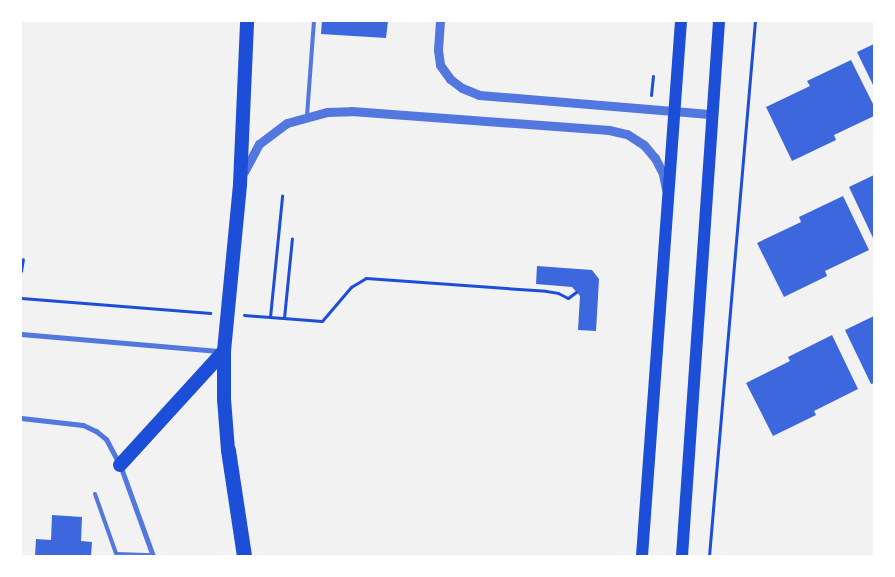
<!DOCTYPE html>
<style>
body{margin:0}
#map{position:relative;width:895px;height:577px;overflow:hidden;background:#f2f2f2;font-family:Commissioner,sans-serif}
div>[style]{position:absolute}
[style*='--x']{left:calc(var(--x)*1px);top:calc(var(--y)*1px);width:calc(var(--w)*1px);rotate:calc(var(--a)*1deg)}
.building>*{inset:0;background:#3d67dc}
.path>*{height:3px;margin:-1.5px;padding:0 1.5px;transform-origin:1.5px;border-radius:1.5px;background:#1d4ed8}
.service>*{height:4px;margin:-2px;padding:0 2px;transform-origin:2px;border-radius:2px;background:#5277de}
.minor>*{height:5px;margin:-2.5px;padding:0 2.5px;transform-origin:2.5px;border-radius:2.5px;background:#5277de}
.tertiary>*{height:9px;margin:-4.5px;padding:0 4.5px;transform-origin:4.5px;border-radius:4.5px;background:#5277de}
.primary>*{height:12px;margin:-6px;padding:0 6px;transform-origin:6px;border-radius:6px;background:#1d4ed8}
.trunk>*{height:14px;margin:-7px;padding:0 7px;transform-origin:7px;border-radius:7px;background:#1d4ed8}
.motorway>*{height:15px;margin:-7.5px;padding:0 7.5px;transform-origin:7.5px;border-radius:7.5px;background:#1d4ed8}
span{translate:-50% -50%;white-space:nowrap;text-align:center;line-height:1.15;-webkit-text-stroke:4.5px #fff;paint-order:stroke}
.frame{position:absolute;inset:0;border:22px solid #fff;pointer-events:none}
</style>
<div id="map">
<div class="building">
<div style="clip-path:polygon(322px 21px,388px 21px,386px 38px,321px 34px)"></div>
<div style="clip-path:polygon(874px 44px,874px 87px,857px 52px)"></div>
<div style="clip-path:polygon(851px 60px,874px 106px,874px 116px,834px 135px,836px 140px,792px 161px,766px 107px,810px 86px,807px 81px)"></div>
<div style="clip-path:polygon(874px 175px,874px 240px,849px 187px)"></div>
<div style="clip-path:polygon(843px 196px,869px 250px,825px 271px,827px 276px,784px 297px,757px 243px,801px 222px,799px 217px)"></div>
<div style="clip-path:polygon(537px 266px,592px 270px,599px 279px,596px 331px,578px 330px,580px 296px,572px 287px,536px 284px)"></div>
<div style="clip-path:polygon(874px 316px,874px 383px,871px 384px,845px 330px)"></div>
<div style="clip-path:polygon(832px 335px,858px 389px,814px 411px,816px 415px,773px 436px,746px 383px,790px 361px,788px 357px)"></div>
<div style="clip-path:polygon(52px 515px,82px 517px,81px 541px,92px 542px,91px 556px,35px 556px,36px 539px,51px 540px)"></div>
</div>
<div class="path">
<div style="--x:651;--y:95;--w:19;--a:-84"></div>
<div style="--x:21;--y:271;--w:12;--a:-81"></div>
<div style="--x:21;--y:298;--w:190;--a:4.5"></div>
<div style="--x:244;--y:315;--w:78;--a:4.4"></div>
<div style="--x:322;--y:321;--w:45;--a:-49.5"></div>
<div style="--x:351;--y:287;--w:17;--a:-31"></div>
<div style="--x:366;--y:278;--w:180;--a:4.1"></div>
<div style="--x:546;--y:291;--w:12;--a:9"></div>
<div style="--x:558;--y:293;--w:11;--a:27"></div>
<div style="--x:568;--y:298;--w:10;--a:-37"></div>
<div style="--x:270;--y:317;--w:122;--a:-84.3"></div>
<div style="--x:284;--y:318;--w:80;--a:-84.3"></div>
<div style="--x:709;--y:556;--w:537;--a:-85.09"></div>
</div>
<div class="service">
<div style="--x:307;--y:116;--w:95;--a:-85.8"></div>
<div style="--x:95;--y:494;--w:66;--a:70.5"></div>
<div style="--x:117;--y:554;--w:36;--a:2"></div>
</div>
<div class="minor">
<div style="--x:21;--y:334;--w:201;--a:4.9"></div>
<div style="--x:21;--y:418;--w:62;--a:6.4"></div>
<div style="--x:83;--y:425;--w:14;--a:25"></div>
<div style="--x:96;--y:431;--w:13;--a:39"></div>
<div style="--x:106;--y:439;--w:30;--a:62"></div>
<div style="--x:120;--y:465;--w:97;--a:70.1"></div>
</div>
<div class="tertiary">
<div style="--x:440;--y:21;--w:29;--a:94"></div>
<div style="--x:438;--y:50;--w:15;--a:82"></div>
<div style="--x:440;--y:65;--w:17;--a:54"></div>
<div style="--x:450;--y:79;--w:15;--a:37"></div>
<div style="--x:462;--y:88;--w:18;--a:22"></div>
<div style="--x:479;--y:95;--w:234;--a:4.7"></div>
<div style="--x:244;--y:172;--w:32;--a:-62"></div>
<div style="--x:259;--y:144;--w:35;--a:-37"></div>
<div style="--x:287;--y:123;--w:41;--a:-15.4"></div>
<div style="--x:327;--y:112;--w:24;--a:-2"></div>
<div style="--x:351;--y:111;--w:259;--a:4.2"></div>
<div style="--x:609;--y:130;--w:18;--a:13"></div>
<div style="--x:627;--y:134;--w:20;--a:33"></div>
<div style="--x:644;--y:145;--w:17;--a:50"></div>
<div style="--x:655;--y:158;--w:18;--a:63"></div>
<div style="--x:663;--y:174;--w:15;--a:79"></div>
</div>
<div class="primary">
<div style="--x:642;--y:556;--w:536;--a:-85.83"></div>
<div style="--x:682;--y:556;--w:536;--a:-86.04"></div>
</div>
<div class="trunk">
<div style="--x:228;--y:450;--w:51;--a:-94.5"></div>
<div style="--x:224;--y:399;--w:48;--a:-90"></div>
<div style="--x:224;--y:351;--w:168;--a:-84.5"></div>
<div style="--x:240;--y:184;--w:163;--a:-87.5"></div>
<div style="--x:120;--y:465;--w:154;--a:-47.6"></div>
</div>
<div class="motorway">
<div style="--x:228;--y:450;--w:107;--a:81.4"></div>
</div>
<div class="frame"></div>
</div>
